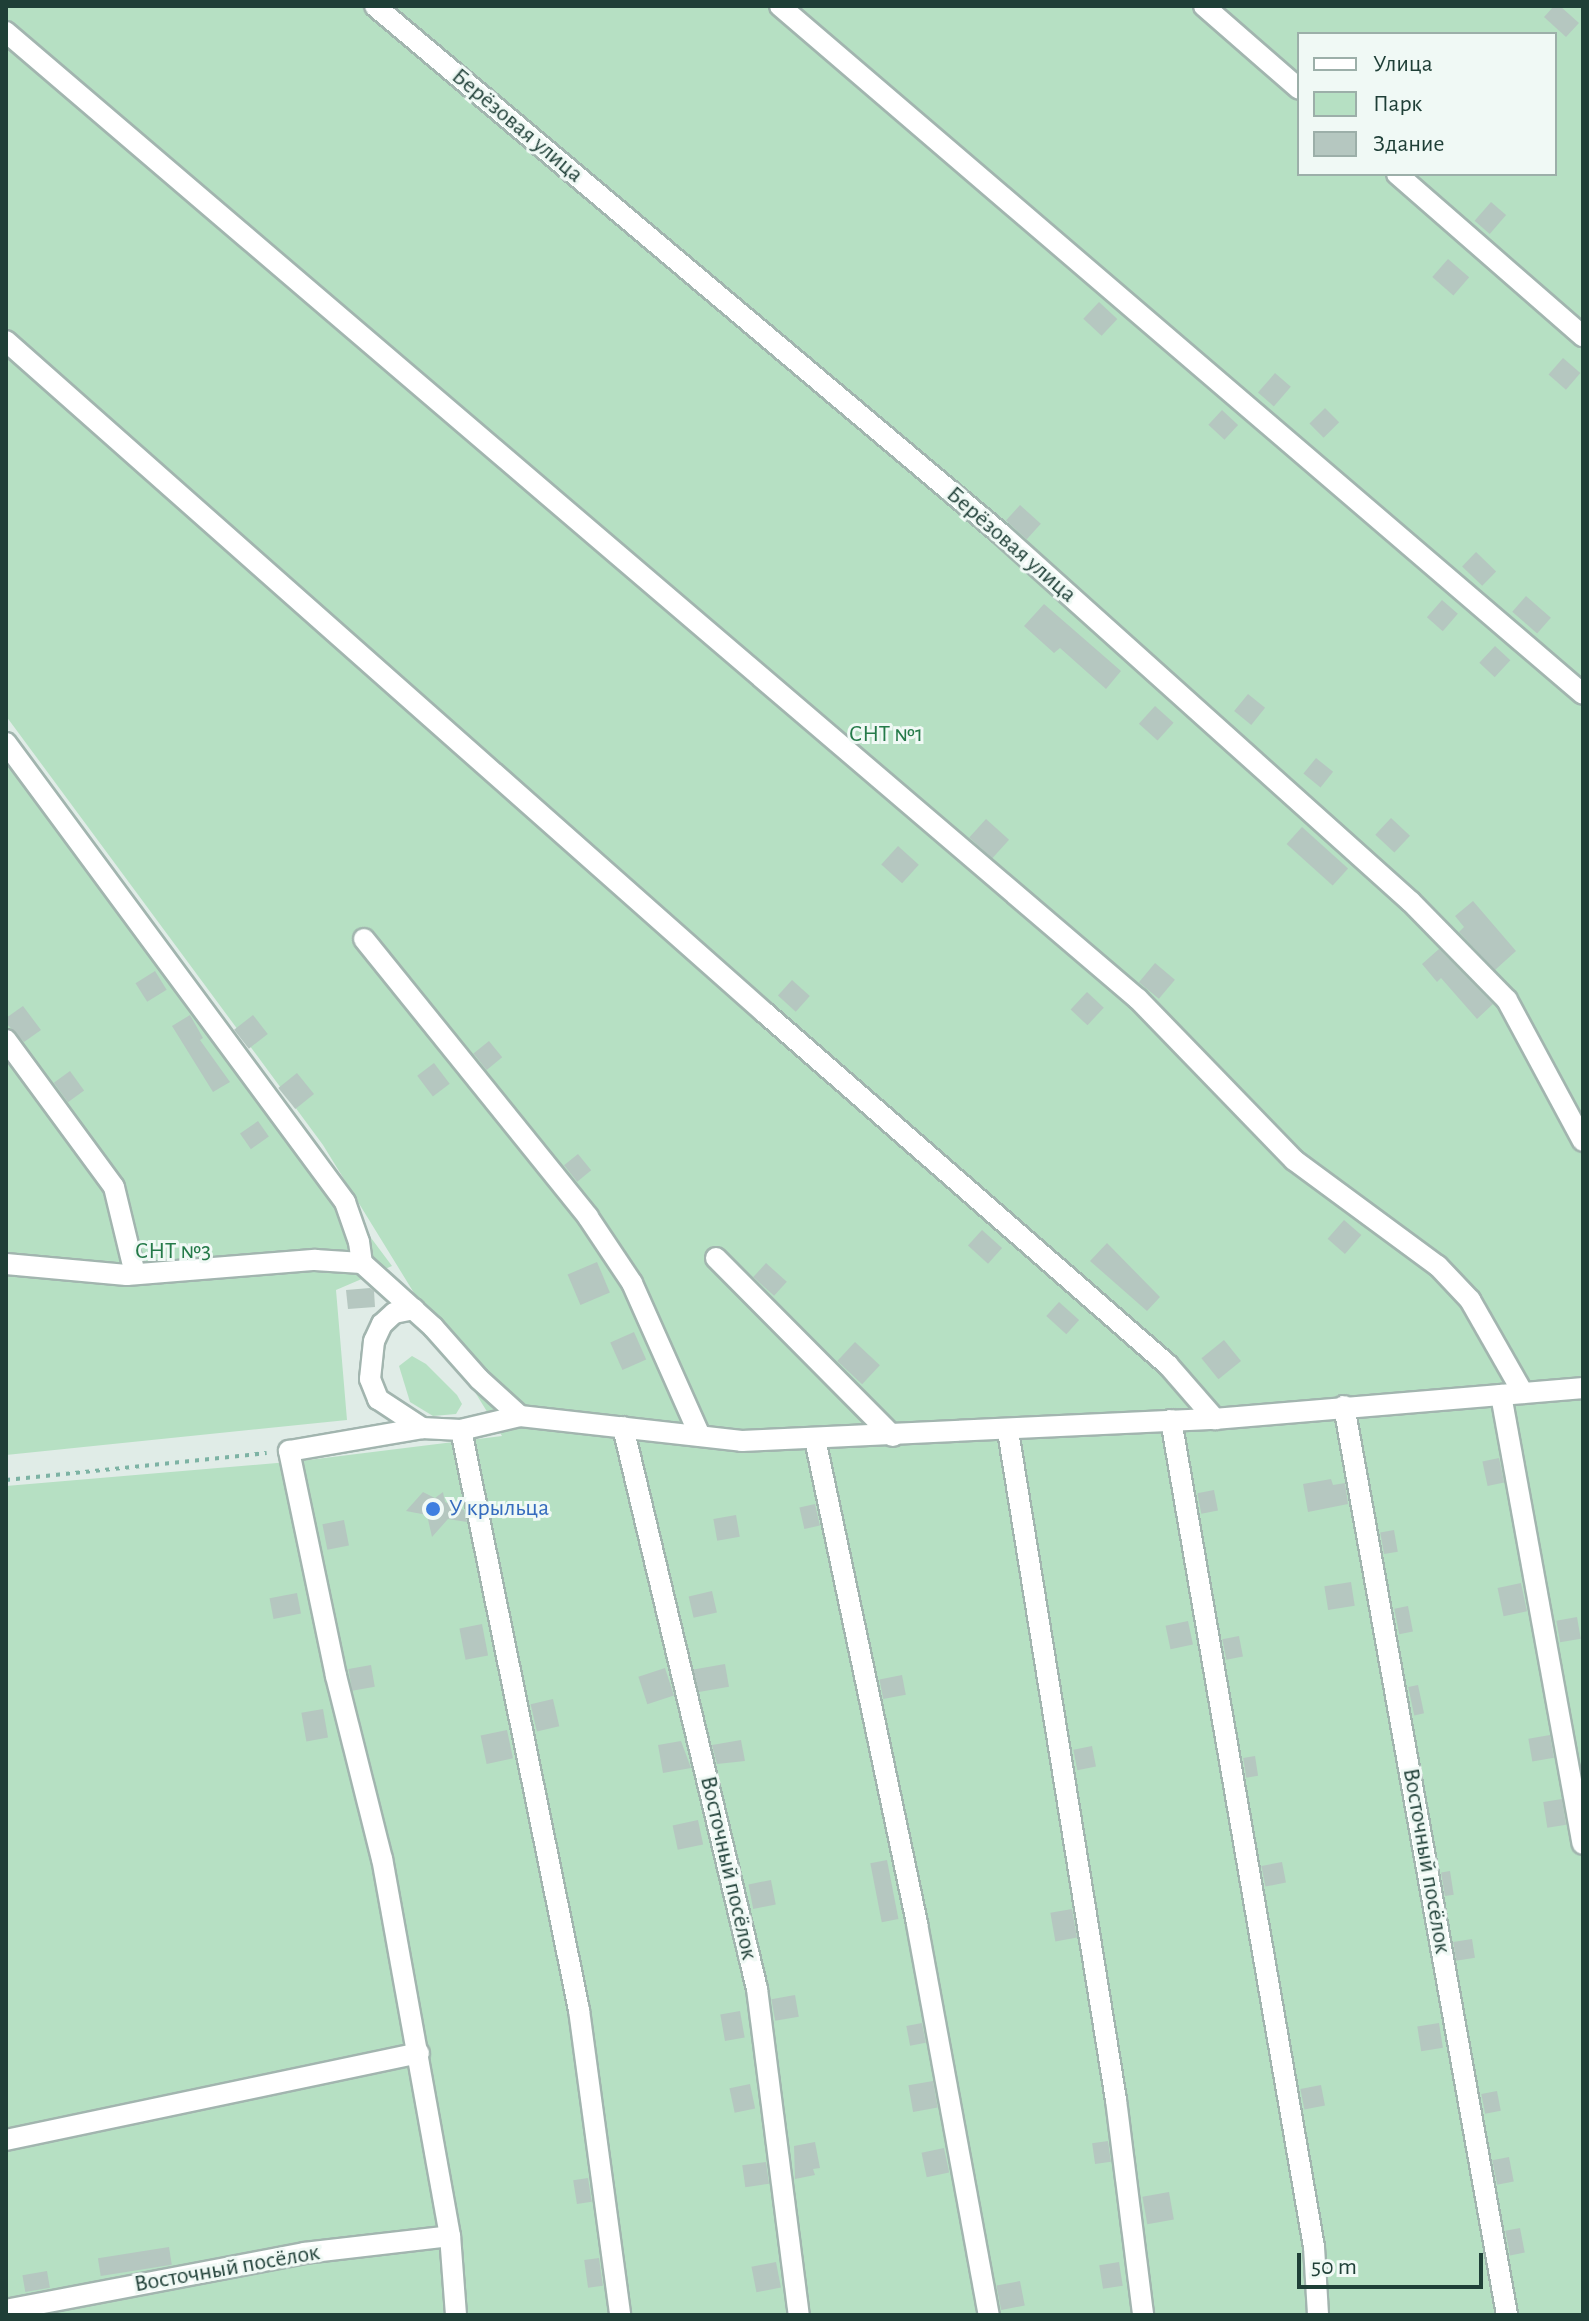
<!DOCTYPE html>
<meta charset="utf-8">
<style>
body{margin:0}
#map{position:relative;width:1589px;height:2321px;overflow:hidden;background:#e0ece7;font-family:"Alegreya Sans",sans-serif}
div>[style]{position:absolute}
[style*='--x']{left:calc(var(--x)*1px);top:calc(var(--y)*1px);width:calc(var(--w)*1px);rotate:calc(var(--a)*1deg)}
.green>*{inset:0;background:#b6e0c3}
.building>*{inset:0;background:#b5c7c0;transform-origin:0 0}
.path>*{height:4px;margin-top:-2px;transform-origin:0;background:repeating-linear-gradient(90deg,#7db3a4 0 4px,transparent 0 10px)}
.roads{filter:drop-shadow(2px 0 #a2b5af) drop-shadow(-2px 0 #a2b5af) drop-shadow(0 2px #a2b5af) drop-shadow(0 -2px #a2b5af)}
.street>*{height:20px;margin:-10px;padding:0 10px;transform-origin:10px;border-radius:10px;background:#fff}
.dots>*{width:22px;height:22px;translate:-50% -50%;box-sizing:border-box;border:4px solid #f0f9f5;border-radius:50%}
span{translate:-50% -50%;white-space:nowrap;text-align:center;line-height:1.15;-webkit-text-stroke:6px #f0f9f5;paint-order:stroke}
.street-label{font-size:24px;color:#1f3f37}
.park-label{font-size:24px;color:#257a49}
.shop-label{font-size:24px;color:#366cbe}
.left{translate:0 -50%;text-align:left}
.frame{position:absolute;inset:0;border:8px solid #1f3f37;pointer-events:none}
.legend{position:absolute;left:1297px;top:32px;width:260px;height:144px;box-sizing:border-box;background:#f0f9f5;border:2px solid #9cafa9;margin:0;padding:10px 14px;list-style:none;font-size:24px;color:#1f3f37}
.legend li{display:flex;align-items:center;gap:16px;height:40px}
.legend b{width:40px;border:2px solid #9cafa9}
.scale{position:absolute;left:1297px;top:2253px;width:186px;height:36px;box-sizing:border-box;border:4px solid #1f3f37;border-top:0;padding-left:10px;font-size:24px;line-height:28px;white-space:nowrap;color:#1f3f37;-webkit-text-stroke:6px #f0f9f5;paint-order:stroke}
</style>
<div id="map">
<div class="green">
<div style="clip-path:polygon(evenodd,6px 6px,1583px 6px,1583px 2315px,6px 2315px,6px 1486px,300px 1461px,502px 1436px,323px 1145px,6px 716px,6px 6px,1299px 34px,1555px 34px,1555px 174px,1299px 174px,1299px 34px)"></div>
<div style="clip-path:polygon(6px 749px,392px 1266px,336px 1290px,347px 1420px,6px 1455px)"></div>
<div style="clip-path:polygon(412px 1356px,426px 1364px,457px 1395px,462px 1404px,456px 1414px,433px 1416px,410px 1402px,399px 1366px)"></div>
</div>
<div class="building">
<div style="clip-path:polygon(1554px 6px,1560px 6px,1579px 23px,1566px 37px,1544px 17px)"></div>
<div style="left:1491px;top:202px;width:20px;height:25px;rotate:41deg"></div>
<div style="left:1448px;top:259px;width:28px;height:24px;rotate:41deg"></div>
<div style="left:1099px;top:302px;width:25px;height:23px;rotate:43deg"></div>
<div style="left:1563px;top:358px;width:23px;height:22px;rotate:41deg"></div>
<div style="left:1275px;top:373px;width:21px;height:26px;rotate:41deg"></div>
<div style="left:1325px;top:408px;width:20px;height:22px;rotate:45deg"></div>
<div style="left:1222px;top:410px;width:22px;height:20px;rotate:43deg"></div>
<div style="left:1020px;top:505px;width:28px;height:21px;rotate:42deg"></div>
<div style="left:1476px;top:552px;width:28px;height:20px;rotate:44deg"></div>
<div style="left:1526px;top:596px;width:33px;height:21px;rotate:41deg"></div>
<div style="left:1442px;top:600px;width:21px;height:23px;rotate:41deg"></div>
<div style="clip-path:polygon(1044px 604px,1121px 671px,1106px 689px,1060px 648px,1054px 653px,1024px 626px)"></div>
<div style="left:1495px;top:646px;width:21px;height:23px;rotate:43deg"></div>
<div style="left:1248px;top:694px;width:22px;height:22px;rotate:39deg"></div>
<div style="left:1155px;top:706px;width:25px;height:24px;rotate:42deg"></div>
<div style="left:1316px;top:758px;width:22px;height:20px;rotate:39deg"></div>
<div style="left:1391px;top:818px;width:26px;height:23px;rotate:43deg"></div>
<div style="left:986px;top:819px;width:31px;height:25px;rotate:42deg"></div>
<div style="left:1302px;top:827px;width:62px;height:23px;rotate:42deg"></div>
<div style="left:898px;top:846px;width:28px;height:25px;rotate:42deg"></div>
<div style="clip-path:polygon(1473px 901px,1516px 951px,1495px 970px,1459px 932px,1464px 927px,1455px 916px)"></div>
<div style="clip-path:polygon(1439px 949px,1493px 1004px,1477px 1019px,1441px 978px,1437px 982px,1422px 964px)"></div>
<div style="left:1155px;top:963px;width:26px;height:25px;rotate:40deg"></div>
<div style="left:155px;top:971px;width:22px;height:23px;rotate:58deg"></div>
<div style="left:792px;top:980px;width:24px;height:21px;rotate:42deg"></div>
<div style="left:1087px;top:992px;width:23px;height:24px;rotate:43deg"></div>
<div style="clip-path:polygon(23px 1006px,41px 1030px,24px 1042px,6px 1023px,6px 1018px)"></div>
<div style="clip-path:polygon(190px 1015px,203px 1038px,200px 1040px,230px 1082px,213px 1092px,172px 1026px)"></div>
<div style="left:253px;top:1015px;width:24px;height:24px;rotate:52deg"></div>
<div style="left:489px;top:1041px;width:21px;height:20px;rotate:51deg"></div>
<div style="left:434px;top:1063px;width:26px;height:21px;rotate:53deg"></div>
<div style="left:70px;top:1071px;width:24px;height:20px;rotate:54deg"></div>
<div style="left:297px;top:1073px;width:27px;height:24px;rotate:51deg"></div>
<div style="left:258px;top:1121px;width:19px;height:22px;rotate:55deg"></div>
<div style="left:578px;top:1154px;width:21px;height:18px;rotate:51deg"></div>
<div style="left:1344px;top:1220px;width:23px;height:25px;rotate:41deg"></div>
<div style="left:982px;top:1230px;width:27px;height:21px;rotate:42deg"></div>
<div style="clip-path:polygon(1107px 1243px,1160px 1297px,1147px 1311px,1090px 1261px)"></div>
<div style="left:597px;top:1262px;width:33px;height:32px;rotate:67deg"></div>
<div style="left:766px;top:1263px;width:28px;height:19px;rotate:42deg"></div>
<div style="clip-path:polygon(370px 1288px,374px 1291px,375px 1307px,348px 1309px,346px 1290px)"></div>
<div style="left:1059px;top:1302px;width:27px;height:19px;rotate:42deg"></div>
<div style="left:634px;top:1332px;width:30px;height:26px;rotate:66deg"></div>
<div style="left:1224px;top:1340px;width:27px;height:29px;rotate:51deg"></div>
<div style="left:855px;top:1342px;width:34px;height:26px;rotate:43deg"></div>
<div style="left:1499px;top:1458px;width:25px;height:17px;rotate:78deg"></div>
<div style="clip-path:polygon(1331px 1479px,1333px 1485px,1345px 1483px,1348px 1504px,1308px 1512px,1303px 1484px)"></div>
<div style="left:1214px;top:1490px;width:21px;height:17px;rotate:79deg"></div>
<div style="clip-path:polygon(423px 1492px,435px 1498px,443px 1492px,445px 1502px,464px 1510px,467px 1522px,448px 1519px,432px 1537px,427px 1515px,406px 1511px)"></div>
<div style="left:815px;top:1504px;width:22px;height:16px;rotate:77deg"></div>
<div style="left:736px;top:1515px;width:22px;height:23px;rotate:80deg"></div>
<div style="left:344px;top:1520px;width:26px;height:22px;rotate:79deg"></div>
<div style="left:1394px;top:1530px;width:22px;height:14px;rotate:80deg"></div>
<div style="left:1351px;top:1582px;width:24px;height:27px;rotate:81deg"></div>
<div style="left:1521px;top:1583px;width:29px;height:24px;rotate:78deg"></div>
<div style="left:712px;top:1591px;width:22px;height:24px;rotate:77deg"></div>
<div style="left:297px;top:1593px;width:21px;height:28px;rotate:79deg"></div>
<div style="left:1408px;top:1606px;width:26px;height:14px;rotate:79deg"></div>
<div style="left:1577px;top:1617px;width:22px;height:21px;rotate:80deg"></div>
<div style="left:1188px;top:1621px;width:24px;height:23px;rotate:78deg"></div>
<div style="left:482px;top:1624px;width:32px;height:23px;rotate:79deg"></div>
<div style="left:1239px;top:1636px;width:21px;height:17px;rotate:79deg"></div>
<div style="left:725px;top:1664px;width:23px;height:32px;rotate:80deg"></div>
<div style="left:371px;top:1665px;width:22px;height:23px;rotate:80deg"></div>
<div style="left:665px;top:1668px;width:29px;height:28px;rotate:72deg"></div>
<div style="left:902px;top:1675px;width:20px;height:23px;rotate:79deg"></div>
<div style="left:1418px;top:1685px;width:29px;height:10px;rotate:78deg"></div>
<div style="left:553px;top:1699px;width:28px;height:23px;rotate:77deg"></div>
<div style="left:323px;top:1709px;width:29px;height:22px;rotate:80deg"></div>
<div style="left:507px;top:1730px;width:29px;height:27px;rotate:78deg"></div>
<div style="left:1550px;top:1735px;width:23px;height:22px;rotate:80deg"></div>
<div style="clip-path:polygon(741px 1740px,745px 1761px,717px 1764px,712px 1745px)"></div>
<div style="clip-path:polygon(681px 1741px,691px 1768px,663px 1773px,658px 1745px)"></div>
<div style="left:1092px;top:1746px;width:21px;height:19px;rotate:79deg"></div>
<div style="left:1255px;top:1756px;width:20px;height:12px;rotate:81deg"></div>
<div style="left:1562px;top:1799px;width:26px;height:19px;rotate:81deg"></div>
<div style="left:698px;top:1820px;width:25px;height:26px;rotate:78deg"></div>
<div style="left:887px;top:1860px;width:60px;height:17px;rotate:79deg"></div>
<div style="left:1282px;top:1862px;width:21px;height:21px;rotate:79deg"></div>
<div style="left:1450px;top:1871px;width:24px;height:9px;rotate:81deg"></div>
<div style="left:771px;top:1880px;width:25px;height:23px;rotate:79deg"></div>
<div style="left:1072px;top:1909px;width:29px;height:22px;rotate:80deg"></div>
<div style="left:1472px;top:1939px;width:19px;height:19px;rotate:81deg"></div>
<div style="left:795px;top:1995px;width:22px;height:24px;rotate:80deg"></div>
<div style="left:740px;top:2011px;width:27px;height:20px;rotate:80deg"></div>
<div style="left:922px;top:2023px;width:20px;height:16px;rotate:79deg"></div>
<div style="left:1439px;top:2023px;width:25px;height:22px;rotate:81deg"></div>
<div style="left:933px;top:2081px;width:27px;height:25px;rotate:80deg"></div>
<div style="left:750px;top:2084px;width:25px;height:21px;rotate:78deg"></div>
<div style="left:1321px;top:2085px;width:21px;height:21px;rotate:79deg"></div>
<div style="left:1497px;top:2091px;width:20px;height:16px;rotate:79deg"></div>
<div style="left:1108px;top:2141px;width:21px;height:16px;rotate:82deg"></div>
<div style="clip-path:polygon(815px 2142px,820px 2168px,813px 2169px,815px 2175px,795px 2179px,794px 2146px)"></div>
<div style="left:944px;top:2148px;width:25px;height:23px;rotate:78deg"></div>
<div style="left:1509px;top:2157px;width:25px;height:17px;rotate:79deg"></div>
<div style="left:766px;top:2162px;width:22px;height:24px;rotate:82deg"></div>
<div style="left:588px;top:2178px;width:24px;height:15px;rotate:81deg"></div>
<div style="left:1169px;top:2192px;width:28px;height:27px;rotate:80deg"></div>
<div style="left:1520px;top:2228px;width:25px;height:15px;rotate:79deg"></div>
<div style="left:169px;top:2247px;width:18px;height:72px;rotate:81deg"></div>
<div style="left:599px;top:2258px;width:28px;height:15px;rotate:82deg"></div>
<div style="left:776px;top:2262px;width:26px;height:25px;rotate:79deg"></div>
<div style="left:1119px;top:2262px;width:24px;height:20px;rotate:81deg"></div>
<div style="left:47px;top:2271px;width:17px;height:25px;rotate:80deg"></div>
<div style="left:1020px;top:2281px;width:25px;height:24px;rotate:79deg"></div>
</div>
<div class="path">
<div style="--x:6;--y:1480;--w:262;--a:-5.9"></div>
</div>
<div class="roads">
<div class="street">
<div style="--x:375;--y:6;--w:818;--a:40.14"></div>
<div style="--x:1000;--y:533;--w:552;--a:41.92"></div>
<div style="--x:1411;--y:902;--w:137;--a:45.6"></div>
<div style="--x:1507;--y:1000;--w:160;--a:61.7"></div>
<div style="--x:780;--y:6;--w:1057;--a:40.59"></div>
<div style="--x:1204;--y:6;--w:126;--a:41.1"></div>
<div style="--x:6;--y:32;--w:1489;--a:40.51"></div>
<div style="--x:1138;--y:999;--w:224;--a:45.9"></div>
<div style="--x:1294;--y:1160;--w:179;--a:36.4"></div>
<div style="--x:1438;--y:1266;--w:47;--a:46.7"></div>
<div style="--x:1470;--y:1300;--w:107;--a:60.3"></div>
<div style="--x:1397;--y:174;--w:247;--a:41.1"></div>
<div style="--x:6;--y:341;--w:1014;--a:41.52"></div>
<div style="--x:765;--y:1013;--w:535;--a:41.14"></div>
<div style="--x:1168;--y:1365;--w:72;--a:49"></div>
<div style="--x:6;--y:743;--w:571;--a:53.55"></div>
<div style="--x:345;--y:1202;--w:42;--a:70.7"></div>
<div style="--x:359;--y:1242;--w:21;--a:82"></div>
<div style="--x:364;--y:939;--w:357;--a:51.1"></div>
<div style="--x:588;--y:1217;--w:79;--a:56.3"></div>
<div style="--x:632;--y:1283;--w:167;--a:66"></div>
<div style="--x:6;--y:1040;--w:182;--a:53.7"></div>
<div style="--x:114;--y:1187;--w:89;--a:76.4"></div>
<div style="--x:716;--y:1258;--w:251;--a:45.2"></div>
<div style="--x:6;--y:1264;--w:121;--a:5.2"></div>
<div style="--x:127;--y:1275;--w:189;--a:-4.6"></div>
<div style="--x:315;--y:1260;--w:47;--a:3.7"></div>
<div style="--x:362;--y:1263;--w:96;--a:42"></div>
<div style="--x:433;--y:1327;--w:69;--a:48.5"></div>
<div style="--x:479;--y:1379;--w:55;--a:42.1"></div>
<div style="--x:520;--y:1416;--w:223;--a:6.4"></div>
<div style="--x:742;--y:1441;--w:474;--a:-2.7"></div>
<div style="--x:1215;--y:1419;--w:369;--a:-4.8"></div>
<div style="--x:414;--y:1309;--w:20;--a:169"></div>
<div style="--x:394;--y:1313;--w:16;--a:137"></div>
<div style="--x:382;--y:1324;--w:19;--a:115"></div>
<div style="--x:374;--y:1341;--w:38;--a:96"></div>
<div style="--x:370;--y:1379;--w:22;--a:68"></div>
<div style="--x:378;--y:1399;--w:53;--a:33.4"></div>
<div style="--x:1501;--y:1395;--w:456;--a:79.7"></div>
<div style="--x:1344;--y:1406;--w:923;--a:79.83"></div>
<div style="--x:520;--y:1416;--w:61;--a:166.7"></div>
<div style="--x:461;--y:1430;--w:592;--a:78.5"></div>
<div style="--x:579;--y:2010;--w:308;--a:82.3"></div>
<div style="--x:1171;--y:1420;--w:839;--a:80.19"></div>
<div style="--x:1314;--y:2247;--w:68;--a:86.6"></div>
<div style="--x:623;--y:1427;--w:578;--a:76.59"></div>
<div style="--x:757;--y:1989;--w:329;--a:82.7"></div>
<div style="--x:1008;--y:1431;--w:678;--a:80.83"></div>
<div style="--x:1116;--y:2100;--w:217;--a:82.8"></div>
<div style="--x:815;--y:1439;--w:496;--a:78.1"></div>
<div style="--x:917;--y:1924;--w:398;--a:79.6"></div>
<div style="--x:6;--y:2140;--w:422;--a:-11.9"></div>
<div style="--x:6;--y:2310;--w:303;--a:-10.8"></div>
<div style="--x:304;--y:2253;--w:147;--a:-6.6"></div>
<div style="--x:456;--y:2315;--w:79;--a:-94.3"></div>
<div style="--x:450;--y:2236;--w:383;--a:-100.2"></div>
<div style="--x:382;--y:1859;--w:189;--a:-104.1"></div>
<div style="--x:336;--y:1676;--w:230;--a:-101.8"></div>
<div style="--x:289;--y:1451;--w:135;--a:-9.8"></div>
<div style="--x:422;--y:1428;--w:39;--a:3"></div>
</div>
</div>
<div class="dots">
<div style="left:433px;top:1509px;background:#3f7fe0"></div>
</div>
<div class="street-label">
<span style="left:517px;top:126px;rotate:40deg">Берёзовая улица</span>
<span style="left:1011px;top:545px;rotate:41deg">Берёзовая улица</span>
<span style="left:1426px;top:1861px;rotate:80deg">Восточный посёлок</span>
<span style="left:728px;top:1868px;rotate:77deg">Восточный посёлок</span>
<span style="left:227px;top:2269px;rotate:-10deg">Восточный посёлок</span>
</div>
<div class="park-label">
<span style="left:886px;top:735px">СНТ №1</span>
<span style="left:173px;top:1252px">СНТ №3</span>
</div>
<div class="shop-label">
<span class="left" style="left:449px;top:1509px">У крыльца</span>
</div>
<div class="frame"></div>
<ul class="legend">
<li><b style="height:10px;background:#fff"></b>Улица</li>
<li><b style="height:22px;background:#b6e0c3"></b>Парк</li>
<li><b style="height:22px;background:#b5c7c0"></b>Здание</li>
</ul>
<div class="scale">50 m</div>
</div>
